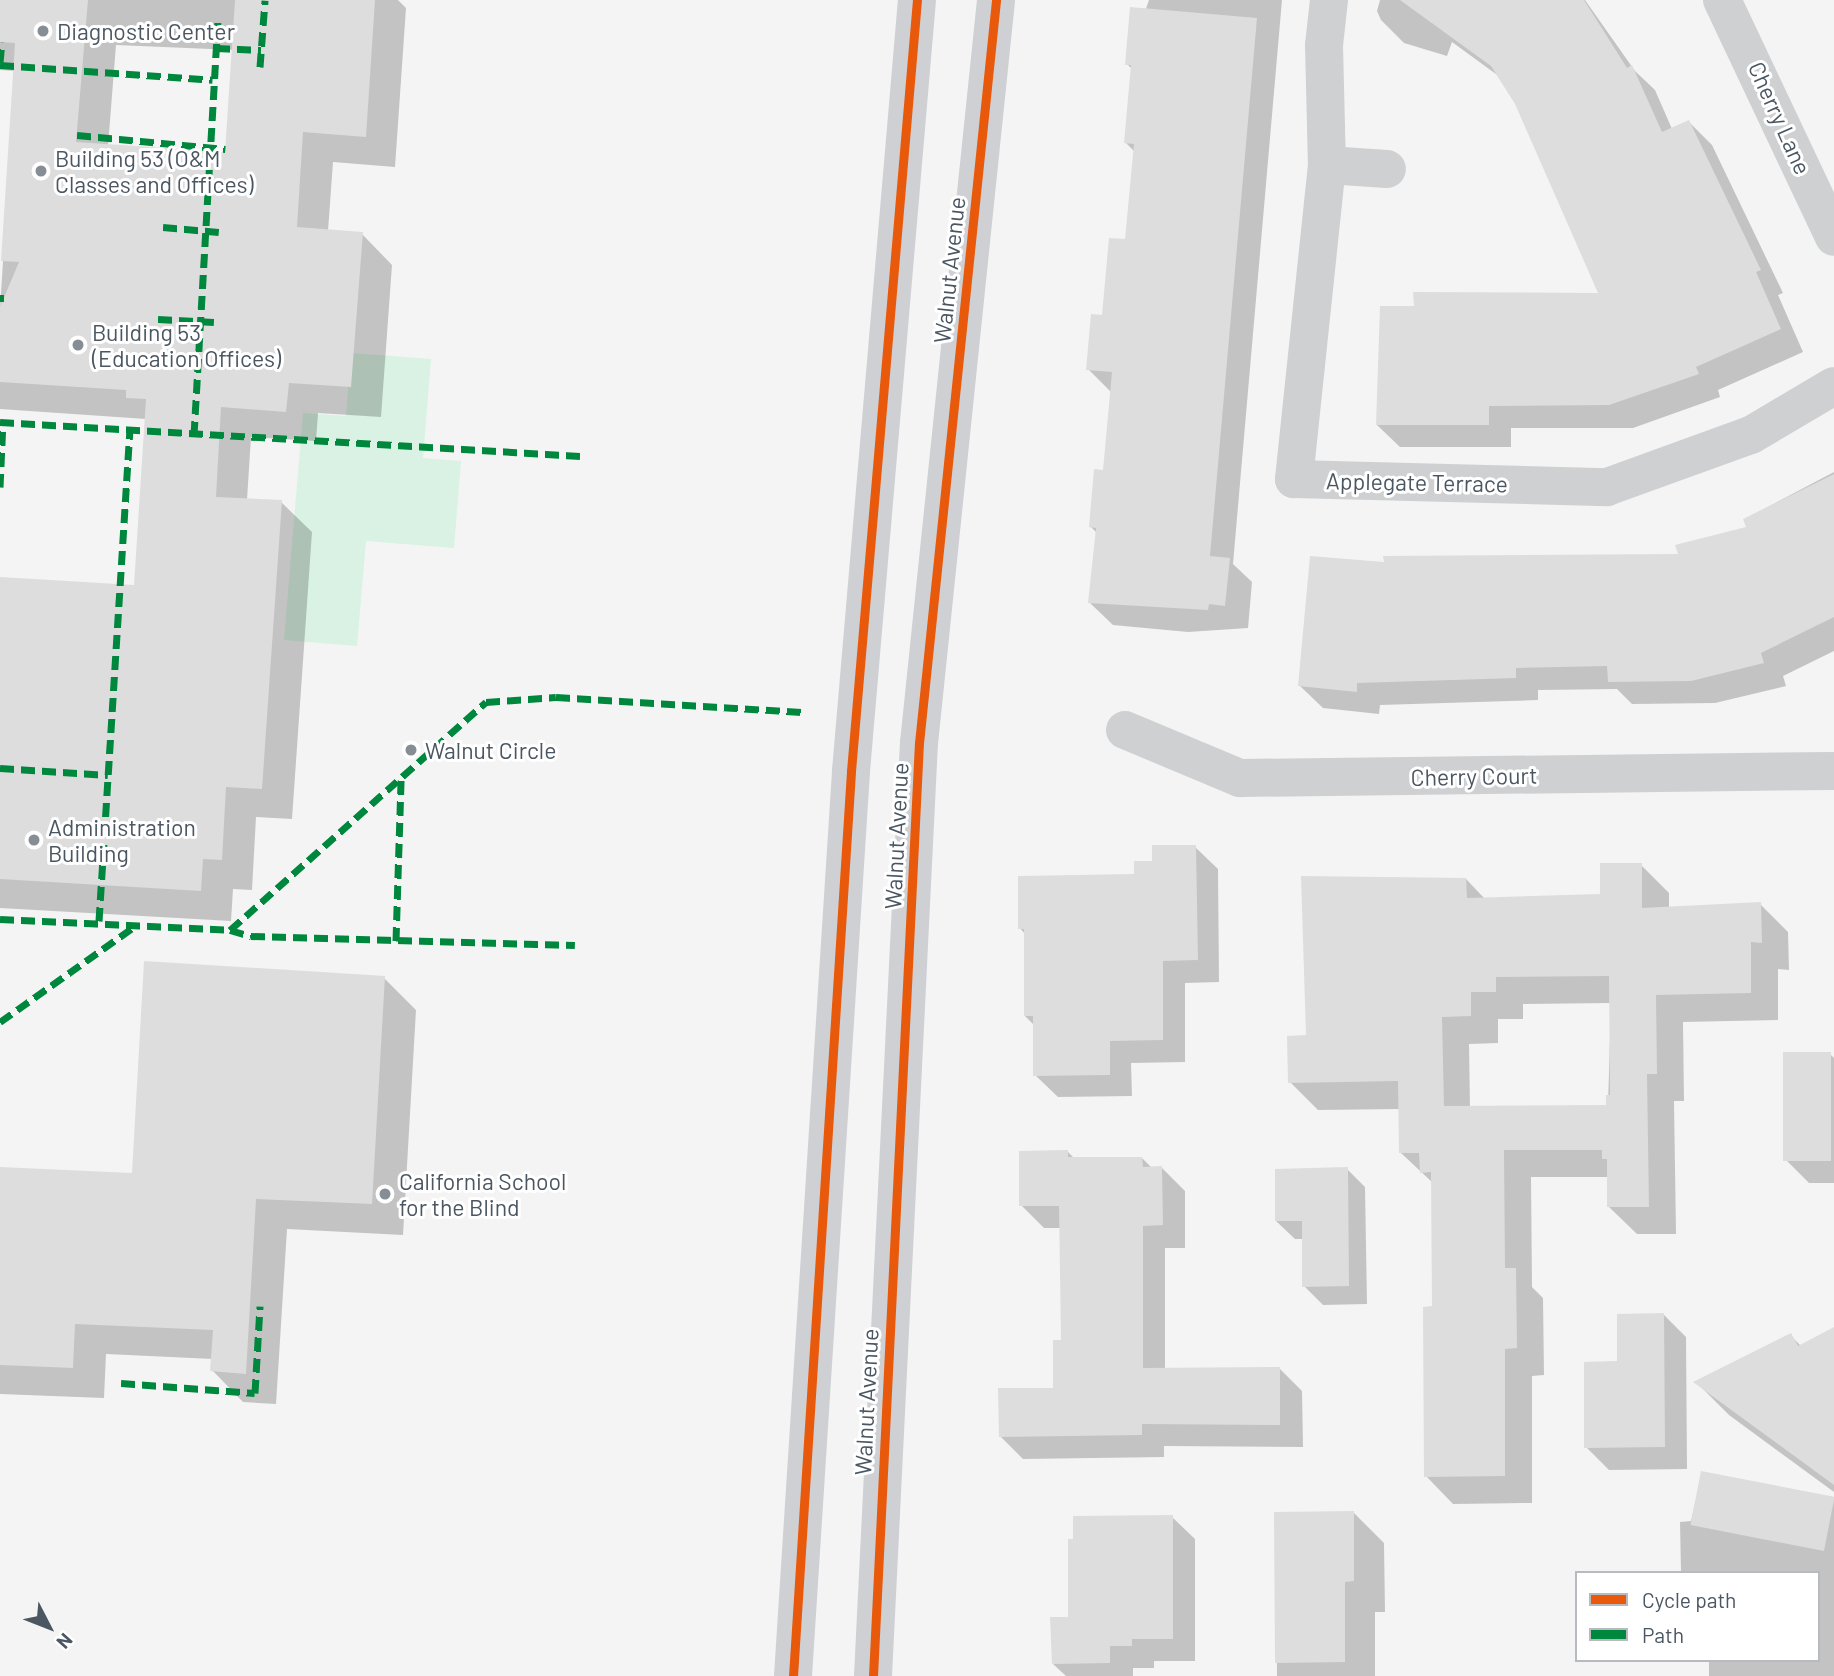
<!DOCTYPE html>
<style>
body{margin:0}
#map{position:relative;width:1834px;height:1676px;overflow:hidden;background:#f4f4f4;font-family:Barlow,sans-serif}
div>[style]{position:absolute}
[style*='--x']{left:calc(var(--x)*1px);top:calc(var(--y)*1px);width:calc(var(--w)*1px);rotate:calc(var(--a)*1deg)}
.green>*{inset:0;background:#d9f2e3}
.shadow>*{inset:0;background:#0003}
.building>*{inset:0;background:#ddddde;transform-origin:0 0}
.minor>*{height:38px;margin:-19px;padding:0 19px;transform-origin:19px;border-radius:19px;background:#ced0d2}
.secondary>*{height:38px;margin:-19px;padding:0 19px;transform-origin:19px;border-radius:19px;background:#ced0d4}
.quiet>*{height:7px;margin-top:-3.5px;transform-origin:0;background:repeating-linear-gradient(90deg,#00873e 0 14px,transparent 0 21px)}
.cycleway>*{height:9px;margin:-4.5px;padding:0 4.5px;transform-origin:4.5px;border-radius:4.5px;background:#e8590c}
.dots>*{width:19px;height:19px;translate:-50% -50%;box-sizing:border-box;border:4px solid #fff;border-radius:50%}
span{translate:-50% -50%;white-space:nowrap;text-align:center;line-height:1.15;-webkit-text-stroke:6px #fff;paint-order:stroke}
.poi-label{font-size:23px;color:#4a5661}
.left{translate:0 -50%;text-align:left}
.street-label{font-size:23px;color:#4a5661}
.legend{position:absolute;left:1575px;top:1571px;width:245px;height:91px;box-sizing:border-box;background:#fff;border:2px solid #b7bbc0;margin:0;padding:9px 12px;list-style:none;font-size:21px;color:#4a5661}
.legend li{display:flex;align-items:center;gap:14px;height:35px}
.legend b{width:35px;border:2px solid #b7bbc0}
.north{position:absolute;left:14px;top:1592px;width:70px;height:70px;-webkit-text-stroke:5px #fff;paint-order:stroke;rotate:132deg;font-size:19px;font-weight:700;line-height:28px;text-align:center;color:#4a5661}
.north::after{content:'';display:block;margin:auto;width:24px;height:32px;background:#4a5661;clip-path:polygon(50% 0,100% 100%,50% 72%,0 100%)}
</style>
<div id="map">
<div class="green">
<div style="clip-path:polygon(351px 353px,431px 359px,423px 458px,461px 461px,454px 548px,366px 541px,357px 646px,284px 640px,303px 413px,346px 416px)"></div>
</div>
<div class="shadow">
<div style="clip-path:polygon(evenodd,0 0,398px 0,406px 8px,395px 167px,333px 162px,328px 231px,362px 234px,392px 265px,381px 417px,318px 413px,316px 441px,251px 437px,247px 500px,281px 502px,312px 532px,292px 819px,256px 817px,252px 890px,233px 889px,231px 921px,0 908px,0 578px,135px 586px,146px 419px,0 409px,0 309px,15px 71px,0 70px,0 0,116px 45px,234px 50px,226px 154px,108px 146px,116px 45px)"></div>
<div style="clip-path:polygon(1149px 0,1282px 0,1233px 564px,1252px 582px,1248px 628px,1188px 632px,1113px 625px,1090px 603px,1097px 533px,1091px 527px,1105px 472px,1111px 392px,1088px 369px,1126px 241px,1135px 152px,1126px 143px,1133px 70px,1127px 64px)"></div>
<div style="clip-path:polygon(1380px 0,1585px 0,1635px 71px,1655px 90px,1672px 129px,1689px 122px,1712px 145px,1783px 293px,1778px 295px,1803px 352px,1718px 390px,1720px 397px,1633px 428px,1511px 428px,1511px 447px,1400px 447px,1377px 425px,1415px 307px,1601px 295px,1516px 103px,1500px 77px,1452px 42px,1447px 56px,1404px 43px,1381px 20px,1377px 11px)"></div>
<div style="clip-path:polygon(1834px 472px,1834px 651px,1783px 676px,1786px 686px,1715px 703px,1632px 704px,1617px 689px,1538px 690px,1538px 700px,1380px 705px,1379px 714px,1323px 708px,1300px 686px,1385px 564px,1680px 556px,1749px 528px,1745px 519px)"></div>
<div style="clip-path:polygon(1195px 847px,1218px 869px,1219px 982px,1185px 983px,1185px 1062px,1131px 1063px,1132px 1096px,1058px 1097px,1035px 1075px,1034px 1025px,1025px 1016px,1025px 934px,1020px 928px)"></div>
<div style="clip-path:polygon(evenodd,1641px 865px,1669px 893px,1669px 908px,1760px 904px,1788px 932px,1789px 970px,1778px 969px,1778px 1020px,1683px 1022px,1684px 1101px,1674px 1101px,1676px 1234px,1637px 1234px,1609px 1207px,1609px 1177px,1531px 1177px,1532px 1287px,1543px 1298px,1544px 1375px,1532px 1376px,1532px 1503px,1453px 1504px,1426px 1476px,1433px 1308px,1433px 1183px,1401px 1153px,1400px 1109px,1318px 1110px,1290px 1082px,1308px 1037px,1466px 879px,1485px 899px,1602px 896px,1641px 865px,1611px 1003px,1608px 1106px,1470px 1108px,1469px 1044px,1498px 1043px,1498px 1019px,1523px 1019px,1523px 1004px,1611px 1003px)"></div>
<div style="clip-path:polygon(384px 978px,416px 1010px,403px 1235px,287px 1229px,276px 1404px,243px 1402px,212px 1370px,213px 1359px,106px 1354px,104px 1398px,0 1394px,0 1168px,134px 1175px)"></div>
<div style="clip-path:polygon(1830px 1054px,1834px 1058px,1834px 1183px,1809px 1183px,1786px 1160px)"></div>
<div style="clip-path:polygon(1068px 1152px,1075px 1159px,1142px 1158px,1152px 1168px,1162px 1168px,1185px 1191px,1185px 1248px,1165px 1248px,1165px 1369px,1279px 1368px,1302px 1391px,1303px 1447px,1164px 1446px,1164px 1457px,1023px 1459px,1000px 1436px,1055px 1389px,1063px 1341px,1061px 1228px,1044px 1228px,1021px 1205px)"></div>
<div style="clip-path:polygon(1347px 1169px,1365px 1187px,1367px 1304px,1323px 1305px,1304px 1286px,1304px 1239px,1295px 1239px,1276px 1221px)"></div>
<div style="clip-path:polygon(1663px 1314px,1686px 1337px,1687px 1469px,1609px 1470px,1586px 1447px,1619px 1363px)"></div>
<div style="clip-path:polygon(1834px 1329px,1834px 1492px,1729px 1415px,1696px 1382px,1790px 1335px,1801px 1346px)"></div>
<div style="clip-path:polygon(1702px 1473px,1834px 1499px,1834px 1676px,1709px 1676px,1709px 1660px,1818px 1660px,1818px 1573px,1681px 1573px,1680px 1522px,1691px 1521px)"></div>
<div style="clip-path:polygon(1353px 1512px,1384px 1543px,1385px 1612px,1375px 1612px,1375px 1676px,1277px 1676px,1276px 1514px)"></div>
<div style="clip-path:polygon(1172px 1517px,1195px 1539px,1195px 1661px,1154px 1661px,1154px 1668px,1133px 1668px,1133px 1676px,1066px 1676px,1053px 1664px,1070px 1618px,1075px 1540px)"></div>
</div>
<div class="building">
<div style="clip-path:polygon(0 0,88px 0,76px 142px,225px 152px,235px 0,375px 0,366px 137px,303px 132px,297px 227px,363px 232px,351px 387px,289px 383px,286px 412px,221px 407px,216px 497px,282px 500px,262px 789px,226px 787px,222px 860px,203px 859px,201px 891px,0 879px,0 577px,134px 585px,146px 399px,126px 398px,126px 390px,0 382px,0 307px,19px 262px,1px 261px,15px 43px,0 42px)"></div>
<div style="clip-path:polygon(1400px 0,1584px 0,1627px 68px,1632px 65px,1662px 132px,1689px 120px,1761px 270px,1756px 272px,1781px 329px,1696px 367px,1699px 374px,1609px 405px,1489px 406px,1489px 425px,1376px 425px,1380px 306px,1414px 306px,1413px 292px,1598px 293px,1515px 104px,1491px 66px)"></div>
<div style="clip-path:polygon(1130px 7px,1257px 18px,1210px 556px,1230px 558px,1225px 606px,1209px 604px,1208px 610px,1088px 603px,1096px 528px,1089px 527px,1094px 469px,1103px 470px,1112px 372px,1086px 370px,1091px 314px,1102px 315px,1109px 238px,1125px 239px,1134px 144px,1124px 143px,1131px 65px,1125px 65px)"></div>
<div style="clip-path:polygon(1834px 474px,1834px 617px,1761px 653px,1764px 663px,1691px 681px,1608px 682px,1607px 666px,1516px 668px,1516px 678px,1357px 683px,1357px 692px,1298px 686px,1310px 556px,1384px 562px,1383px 556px,1678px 554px,1675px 545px,1746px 527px,1743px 519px)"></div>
<div style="clip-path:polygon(1152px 845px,1196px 845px,1198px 960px,1163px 961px,1163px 1040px,1110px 1041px,1110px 1075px,1033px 1076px,1033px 1016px,1024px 1016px,1024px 929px,1018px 929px,1018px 876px,1134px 874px,1134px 861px,1152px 861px)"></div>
<div style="clip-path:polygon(evenodd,1600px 863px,1642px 863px,1642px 908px,1761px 902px,1762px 943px,1751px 942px,1751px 993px,1656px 995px,1657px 1074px,1647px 1074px,1649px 1207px,1607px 1207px,1607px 1159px,1602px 1159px,1602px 1150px,1504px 1150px,1505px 1268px,1516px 1268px,1517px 1348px,1505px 1349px,1505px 1476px,1424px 1477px,1423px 1307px,1432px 1306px,1431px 1172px,1420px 1173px,1419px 1153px,1399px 1153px,1398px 1081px,1288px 1083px,1287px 1036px,1306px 1035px,1301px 876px,1466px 878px,1467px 898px,1600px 894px,1600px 863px,1609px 976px,1610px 1095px,1606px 1095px,1606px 1105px,1444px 1106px,1442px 1017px,1471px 1016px,1471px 992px,1496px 992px,1496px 977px,1609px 976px)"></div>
<div style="clip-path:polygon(144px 961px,385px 976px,372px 1204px,256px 1199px,246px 1374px,210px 1371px,213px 1330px,75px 1324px,73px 1368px,0 1365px,0 1167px,132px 1173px)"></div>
<div style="left:1831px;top:1052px;width:109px;height:48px;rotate:90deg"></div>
<div style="clip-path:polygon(1068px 1150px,1068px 1157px,1142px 1157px,1143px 1167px,1162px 1166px,1163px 1225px,1143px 1226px,1143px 1368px,1280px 1367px,1280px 1425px,1142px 1424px,1142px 1435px,999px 1437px,998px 1388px,1053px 1388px,1053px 1340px,1061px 1340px,1059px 1206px,1019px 1206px,1019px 1151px)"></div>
<div style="clip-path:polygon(1348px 1167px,1349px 1286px,1302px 1287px,1302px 1221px,1275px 1221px,1275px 1169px)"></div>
<div style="clip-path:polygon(1664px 1313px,1665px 1447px,1584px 1448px,1584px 1362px,1617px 1361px,1617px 1314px)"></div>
<div style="clip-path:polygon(1834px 1327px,1834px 1485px,1693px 1382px,1791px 1333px,1798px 1346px)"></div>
<div style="left:1701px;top:1471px;width:136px;height:55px;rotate:11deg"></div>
<div style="clip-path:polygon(1354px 1511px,1354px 1581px,1345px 1582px,1345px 1662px,1275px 1663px,1274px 1512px)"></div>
<div style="clip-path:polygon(1173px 1515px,1173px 1639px,1132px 1639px,1132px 1646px,1110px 1646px,1110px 1663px,1052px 1664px,1050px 1617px,1068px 1617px,1068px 1539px,1073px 1539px,1073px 1516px)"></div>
</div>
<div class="minor">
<div style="--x:1329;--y:0;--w:45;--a:96.3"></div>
<div style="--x:1324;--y:45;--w:120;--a:88.6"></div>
<div style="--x:1327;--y:165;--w:316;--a:96"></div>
<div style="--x:1294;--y:479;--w:313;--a:1.5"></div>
<div style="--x:1607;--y:487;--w:153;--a:-19.9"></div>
<div style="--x:1751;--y:435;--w:96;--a:-30.6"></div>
<div style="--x:1722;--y:0;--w:262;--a:64.7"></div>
<div style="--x:1327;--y:165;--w:60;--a:3.8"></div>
<div style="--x:1125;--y:730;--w:125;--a:22.7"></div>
<div style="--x:1240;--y:778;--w:594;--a:-0.68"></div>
</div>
<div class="secondary">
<div style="--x:793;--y:1676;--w:907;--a:-86.33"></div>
<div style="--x:851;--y:771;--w:774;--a:-85.11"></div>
<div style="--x:873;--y:1676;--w:934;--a:-87.18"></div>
<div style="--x:919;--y:743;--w:747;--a:-84.08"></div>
</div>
<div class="quiet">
<div style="--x:216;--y:48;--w:45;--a:2.5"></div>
<div style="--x:0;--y:63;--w:21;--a:-85"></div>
<div style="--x:0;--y:65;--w:213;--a:4"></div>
<div style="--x:260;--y:67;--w:67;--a:-85.7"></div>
<div style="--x:77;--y:135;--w:149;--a:5.4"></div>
<div style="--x:163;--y:227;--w:56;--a:5.1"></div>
<div style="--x:0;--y:298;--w:4;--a:0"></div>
<div style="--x:158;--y:319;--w:56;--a:3.1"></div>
<div style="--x:0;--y:422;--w:581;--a:3.35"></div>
<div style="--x:194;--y:435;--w:416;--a:-86.7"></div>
<div style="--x:0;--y:487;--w:65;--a:-87.4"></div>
<div style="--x:0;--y:768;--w:108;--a:3.7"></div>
<div style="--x:0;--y:919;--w:230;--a:2.7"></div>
<div style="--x:230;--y:930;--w:343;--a:-41.7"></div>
<div style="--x:486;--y:702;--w:70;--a:-4.1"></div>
<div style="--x:556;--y:697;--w:246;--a:3.5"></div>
<div style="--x:99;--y:921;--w:491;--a:-86.4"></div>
<div style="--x:230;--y:930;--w:22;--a:16"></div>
<div style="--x:251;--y:936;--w:324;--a:1.6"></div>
<div style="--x:396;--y:941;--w:161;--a:-88.2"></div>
<div style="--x:0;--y:1022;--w:166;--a:-35.4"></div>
<div style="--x:121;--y:1383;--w:134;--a:4.3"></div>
<div style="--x:255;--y:1393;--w:87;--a:-86.7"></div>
</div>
<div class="cycleway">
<div style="--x:793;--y:1676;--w:907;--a:-86.33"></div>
<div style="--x:851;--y:771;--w:774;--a:-85.11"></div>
<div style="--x:873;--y:1676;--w:934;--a:-87.18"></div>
<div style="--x:919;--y:743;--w:747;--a:-84.08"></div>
</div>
<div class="dots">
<div style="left:43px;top:31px;background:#868d94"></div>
<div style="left:41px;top:171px;background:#868d94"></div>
<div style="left:78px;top:345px;background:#868d94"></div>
<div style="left:411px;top:750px;background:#868d94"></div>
<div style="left:34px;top:840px;background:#868d94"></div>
<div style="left:385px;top:1194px;background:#868d94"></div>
</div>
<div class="poi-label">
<span class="left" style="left:57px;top:31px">Diagnostic Center</span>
<span class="left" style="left:55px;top:171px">Building 53 (O&amp;M<br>Classes and Offices)</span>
<span class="left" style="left:92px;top:345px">Building 53<br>(Education Offices)</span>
<span class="left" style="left:425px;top:750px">Walnut Circle</span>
<span class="left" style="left:48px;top:840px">Administration<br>Building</span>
<span class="left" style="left:399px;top:1194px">California School<br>for the Blind</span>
</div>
<div class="street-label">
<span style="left:1780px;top:118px;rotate:66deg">Cherry Lane</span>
<span style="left:949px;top:270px;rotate:-84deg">Walnut Avenue</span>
<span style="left:1417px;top:482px;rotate:1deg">Applegate Terrace</span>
<span style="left:1474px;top:776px;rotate:-1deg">Cherry Court</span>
<span style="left:896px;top:836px;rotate:-87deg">Walnut Avenue</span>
<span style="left:866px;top:1402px;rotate:-87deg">Walnut Avenue</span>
</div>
<ul class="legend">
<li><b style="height:9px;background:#e8590c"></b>Cycle path</li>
<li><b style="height:9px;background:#00873e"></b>Path</li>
</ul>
<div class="north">N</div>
</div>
